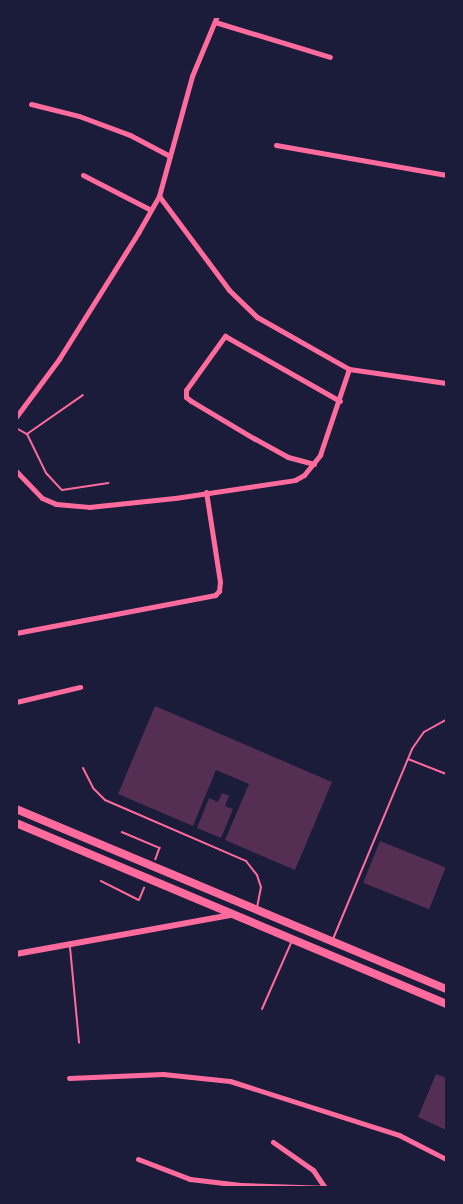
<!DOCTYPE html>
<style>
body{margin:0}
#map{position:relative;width:463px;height:1204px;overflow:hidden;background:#1b1b3a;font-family:"Fira Sans",sans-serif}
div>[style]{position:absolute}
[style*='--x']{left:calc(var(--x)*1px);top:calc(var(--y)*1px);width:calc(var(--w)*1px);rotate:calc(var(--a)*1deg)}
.building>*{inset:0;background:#542f53;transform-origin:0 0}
.path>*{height:1.5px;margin:-0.75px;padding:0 0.75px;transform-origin:0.75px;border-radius:0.75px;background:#ff6b9d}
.service>*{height:2px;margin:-1px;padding:0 1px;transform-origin:1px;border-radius:1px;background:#ff6b9d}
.minor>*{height:5px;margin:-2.5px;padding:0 2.5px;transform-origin:2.5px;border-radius:2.5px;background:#ff6b9d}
.tertiary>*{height:6px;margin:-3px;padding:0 3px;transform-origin:3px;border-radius:3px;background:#ff6b9d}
.primary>*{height:8px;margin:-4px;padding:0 4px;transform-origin:4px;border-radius:4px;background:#ff6b9d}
span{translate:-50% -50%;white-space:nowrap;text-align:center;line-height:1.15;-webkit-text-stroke:6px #1b1b3a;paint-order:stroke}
.frame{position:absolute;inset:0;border:18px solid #1b1b3a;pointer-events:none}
</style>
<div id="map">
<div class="building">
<div style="clip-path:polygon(155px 706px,332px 782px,295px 870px,225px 840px,249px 784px,216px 770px,193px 826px,118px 794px)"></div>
<div style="clip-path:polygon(222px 793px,229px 796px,225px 806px,233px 809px,221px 838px,197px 828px,209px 798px,218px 802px)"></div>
<div style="left:380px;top:841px;width:71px;height:45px;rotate:22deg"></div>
<div style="clip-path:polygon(436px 1074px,446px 1078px,446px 1130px,418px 1117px)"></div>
</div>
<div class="path">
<div style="--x:122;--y:832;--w:41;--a:22.8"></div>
<div style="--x:160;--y:848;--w:12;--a:110"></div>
<div style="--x:101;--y:881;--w:42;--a:26.6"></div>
<div style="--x:139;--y:900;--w:13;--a:-67"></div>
</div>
<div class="service">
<div style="--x:16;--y:428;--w:13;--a:29"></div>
<div style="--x:27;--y:434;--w:43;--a:64"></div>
<div style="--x:46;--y:473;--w:23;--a:47"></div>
<div style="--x:62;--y:490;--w:47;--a:-8.7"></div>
<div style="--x:27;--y:434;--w:68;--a:-34.9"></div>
<div style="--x:408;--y:759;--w:41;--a:21.5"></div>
<div style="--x:83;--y:768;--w:22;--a:63"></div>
<div style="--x:93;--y:788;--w:17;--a:45"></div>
<div style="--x:105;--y:800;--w:154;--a:23.4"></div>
<div style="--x:246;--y:861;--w:18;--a:52"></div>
<div style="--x:257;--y:875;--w:13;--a:72"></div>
<div style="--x:261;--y:887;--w:20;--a:101"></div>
<div style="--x:333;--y:939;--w:206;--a:-67.4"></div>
<div style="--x:412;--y:749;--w:21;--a:-55"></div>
<div style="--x:424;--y:732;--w:25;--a:-29"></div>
<div style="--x:70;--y:947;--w:96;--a:84.6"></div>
<div style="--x:262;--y:1009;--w:72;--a:-66.3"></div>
</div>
<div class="minor">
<div style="--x:215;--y:22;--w:120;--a:16.9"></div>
<div style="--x:31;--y:104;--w:49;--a:14"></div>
<div style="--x:79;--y:116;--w:54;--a:20.4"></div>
<div style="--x:130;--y:135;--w:45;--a:27.7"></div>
<div style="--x:276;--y:145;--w:173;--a:10"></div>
<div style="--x:83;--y:175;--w:76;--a:27.2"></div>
<div style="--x:159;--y:196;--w:117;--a:53.3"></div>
<div style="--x:229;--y:290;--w:39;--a:44"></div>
<div style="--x:257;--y:317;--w:106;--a:29.5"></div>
<div style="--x:349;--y:369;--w:98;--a:8.2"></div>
<div style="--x:16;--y:417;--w:72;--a:-53.4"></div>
<div style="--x:59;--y:359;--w:149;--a:-57.9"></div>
<div style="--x:138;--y:233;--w:43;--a:-60.4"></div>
<div style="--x:159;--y:196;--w:124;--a:-74.6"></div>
<div style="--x:192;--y:76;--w:65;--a:-67.4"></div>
<div style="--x:314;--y:464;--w:27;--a:-165"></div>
<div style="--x:288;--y:457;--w:38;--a:-151"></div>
<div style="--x:255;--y:439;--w:74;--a:-149.3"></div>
<div style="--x:191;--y:401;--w:6;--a:-141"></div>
<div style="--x:186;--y:397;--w:7;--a:-90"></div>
<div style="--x:186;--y:390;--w:67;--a:-54.2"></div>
<div style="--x:225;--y:336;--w:132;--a:29.5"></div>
<div style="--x:16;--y:471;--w:37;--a:46"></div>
<div style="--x:42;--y:498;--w:15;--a:23"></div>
<div style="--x:56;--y:504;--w:33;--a:5"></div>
<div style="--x:89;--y:507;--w:86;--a:-6"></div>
<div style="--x:175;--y:498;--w:121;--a:-8.5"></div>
<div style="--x:295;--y:480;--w:10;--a:-29"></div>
<div style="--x:304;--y:475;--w:26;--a:-51"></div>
<div style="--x:320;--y:455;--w:91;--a:-71.4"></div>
<div style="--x:16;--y:633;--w:203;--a:-10.8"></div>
<div style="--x:215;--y:595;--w:6;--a:-45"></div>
<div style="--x:219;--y:591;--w:9;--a:-84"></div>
<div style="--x:220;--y:582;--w:91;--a:-98.8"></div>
<div style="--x:16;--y:702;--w:66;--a:-13.2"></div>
<div style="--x:69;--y:1078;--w:94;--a:-2.4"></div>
<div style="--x:163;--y:1074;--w:67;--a:6"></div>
<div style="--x:230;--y:1081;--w:177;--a:17.7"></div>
<div style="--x:399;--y:1135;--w:53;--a:27.1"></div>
<div style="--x:273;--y:1142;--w:49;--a:35"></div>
<div style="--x:313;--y:1170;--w:22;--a:56"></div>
<div style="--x:138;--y:1159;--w:56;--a:21"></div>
<div style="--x:190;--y:1179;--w:51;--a:6.7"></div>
<div style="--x:241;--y:1185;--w:90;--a:1.9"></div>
</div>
<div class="tertiary">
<div style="--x:16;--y:954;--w:219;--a:-10.3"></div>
</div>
<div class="primary">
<div style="--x:16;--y:809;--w:466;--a:22.7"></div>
<div style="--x:16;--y:823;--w:467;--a:22.8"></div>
</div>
<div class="frame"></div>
</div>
